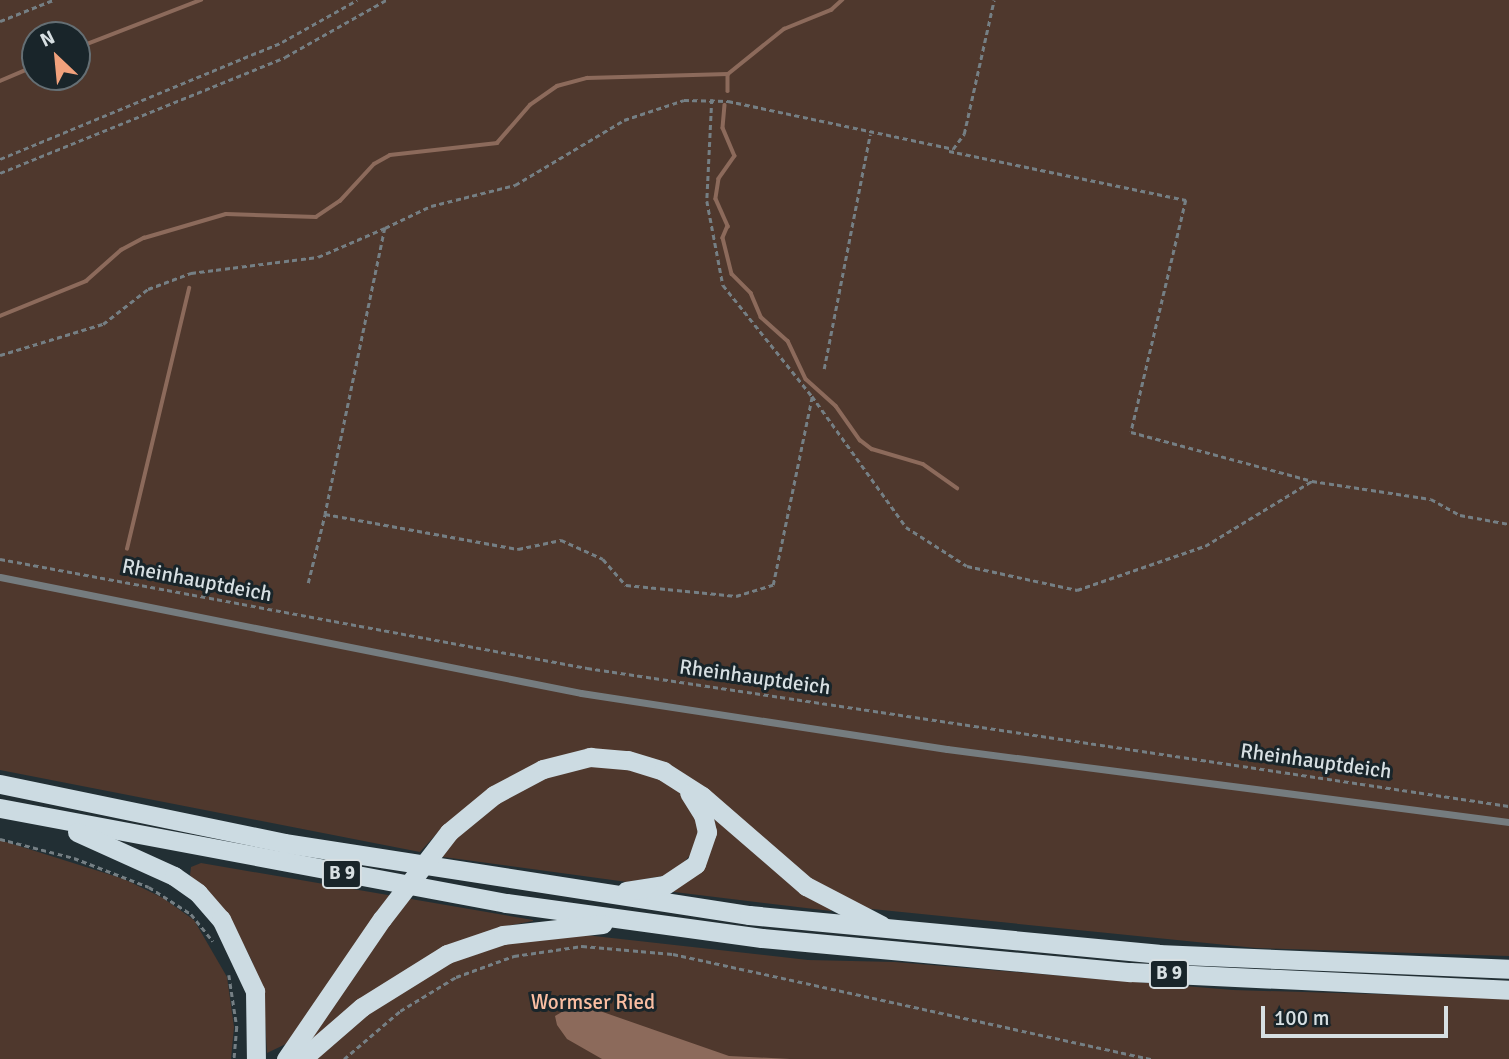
<!DOCTYPE html>
<style>
body{margin:0}
#map{position:relative;width:1509px;height:1059px;overflow:hidden;background:#222f34;font-family:Signika,sans-serif}
div>[style]{position:absolute}
[style*='--x']{left:calc(var(--x)*1px);top:calc(var(--y)*1px);width:calc(var(--w)*1px);rotate:calc(var(--a)*1deg)}
.green>*{inset:0;background:#4f382d}
.water>*{inset:0;background:#8c6a5b}
.stream>*{height:3.5px;margin:-1.75px;padding:0 1.75px;transform-origin:1.75px;border-radius:1.75px;background:#8c6a5b}
.path>*{height:2.5px;margin-top:-1.25px;transform-origin:0;background:repeating-linear-gradient(90deg,#757f84 0 5px,transparent 0 8.5px)}
.service>*{height:7px;margin:-3.5px;padding:0 3.5px;transform-origin:3.5px;border-radius:3.5px;background:#757c7f}
.trunk>*{height:19px;margin:-9.5px;padding:0 9.5px;transform-origin:9.5px;border-radius:9.5px;background:#ccdbe2}
.trunk-bridge>*{height:19px;margin:-9.5px;padding:0 9.5px;transform-origin:9.5px;border-radius:9.5px;background:#ccdbe2}
span{translate:-50% -50%;white-space:nowrap;text-align:center;line-height:1.15;-webkit-text-stroke:6px #19252a;paint-order:stroke}
.shield-label span{padding:2px 5px;background:#19252a;border:2px solid;border-radius:5px;-webkit-text-stroke-width:0}
.shield-label{font-size:19px;color:#d7dfe2;font-weight:700}
.street-label{font-size:21px;color:#d7dfe2}
.park-label{font-size:21px;color:#fabea2}
.north{position:absolute;left:21px;top:21px;width:70px;height:70px;box-sizing:border-box;background:#19252a;border:2px solid #656f74;border-radius:50%;rotate:334deg;font-size:19px;font-weight:700;line-height:28px;text-align:center;color:#d7dfe2}
.north::after{content:'';display:block;margin:auto;width:24px;height:32px;background:#f1a17c;clip-path:polygon(50% 0,100% 100%,50% 72%,0 100%)}
.scale{position:absolute;left:1261px;top:1006px;width:187px;height:32px;box-sizing:border-box;border:4px solid #d7dfe2;border-top:0;padding-left:9px;font-size:21px;line-height:24px;white-space:nowrap;color:#d7dfe2;-webkit-text-stroke:5px #19252a;paint-order:stroke}
</style>
<div id="map">
<div class="green">
<div style="clip-path:polygon(evenodd,0 0,1509px 0,1509px 956px,1256px 948px,862px 908px,819px 886px,715px 797px,589px 752px,440px 830px,420px 852px,0 770px,0 0,35px 35px,77px 35px,77px 77px,35px 77px,35px 35px)"></div>
<div style="clip-path:polygon(581px 764px,627px 765px,677px 787px,699px 824px,697px 847px,674px 874px,627px 882px,436px 856px,510px 792px)"></div>
<div style="clip-path:polygon(709px 814px,832px 909px,831px 911px,666px 891px,680px 885px)"></div>
<div style="clip-path:polygon(0 840px,124px 879px,163px 898px,194px 920px,227px 977px,234px 1027px,231px 1059px,0 1059px)"></div>
<div style="clip-path:polygon(201px 863px,533px 920px,533px 921px,506px 926px,297px 1058px,288px 1043px,267px 1053px,264px 1002px,252px 961px,239px 936px,190px 875px,191px 867px)"></div>
<div style="clip-path:polygon(585px 935px,808px 960px,895px 962px,1233px 990px,1509px 998px,1509px 1059px,316px 1059px,386px 998px,453px 960px,511px 941px)"></div>
</div>
<div class="water">
<div style="clip-path:polygon(577px 1003px,729px 1056px,790px 1059px,602px 1059px,567px 1039px,557px 1025px,555px 1016px)"></div>
</div>
<div class="stream">
<div style="--x:77;--y:48;--w:133;--a:-21.2"></div>
<div style="--x:728;--y:75;--w:16;--a:90"></div>
<div style="--x:0;--y:81;--w:38;--a:-23"></div>
<div style="--x:725;--y:105;--w:23;--a:95"></div>
<div style="--x:723;--y:128;--w:30;--a:67"></div>
<div style="--x:735;--y:156;--w:28;--a:125"></div>
<div style="--x:719;--y:179;--w:20;--a:99"></div>
<div style="--x:716;--y:199;--w:30;--a:66"></div>
<div style="--x:728;--y:226;--w:13;--a:113"></div>
<div style="--x:723;--y:238;--w:37;--a:76"></div>
<div style="--x:732;--y:274;--w:27;--a:45"></div>
<div style="--x:751;--y:293;--w:26;--a:67"></div>
<div style="--x:761;--y:317;--w:36;--a:42"></div>
<div style="--x:788;--y:341;--w:42;--a:64.7"></div>
<div style="--x:806;--y:379;--w:40;--a:42"></div>
<div style="--x:836;--y:406;--w:42;--a:54.8"></div>
<div style="--x:860;--y:440;--w:15;--a:37"></div>
<div style="--x:872;--y:449;--w:53;--a:16.4"></div>
<div style="--x:923;--y:464;--w:42;--a:35.2"></div>
<div style="--x:0;--y:316;--w:93;--a:-22.1"></div>
<div style="--x:86;--y:281;--w:47;--a:-41.5"></div>
<div style="--x:121;--y:250;--w:26;--a:-28"></div>
<div style="--x:144;--y:238;--w:85;--a:-16.3"></div>
<div style="--x:226;--y:214;--w:90;--a:1.9"></div>
<div style="--x:316;--y:217;--w:29;--a:-34"></div>
<div style="--x:340;--y:201;--w:50;--a:-47.4"></div>
<div style="--x:374;--y:164;--w:18;--a:-29"></div>
<div style="--x:390;--y:155;--w:108;--a:-6.4"></div>
<div style="--x:497;--y:143;--w:50;--a:-49"></div>
<div style="--x:530;--y:105;--w:33;--a:-35"></div>
<div style="--x:557;--y:86;--w:31;--a:-15"></div>
<div style="--x:587;--y:78;--w:141;--a:-1.6"></div>
<div style="--x:728;--y:74;--w:72;--a:-38.8"></div>
<div style="--x:784;--y:29;--w:51;--a:-22"></div>
<div style="--x:831;--y:10;--w:15;--a:-42"></div>
<div style="--x:127;--y:549;--w:268;--a:-76.6"></div>
</div>
<div class="path">
<div style="--x:0;--y:21;--w:57;--a:-21.6"></div>
<div style="--x:712;--y:99;--w:102;--a:92.8"></div>
<div style="--x:707;--y:201;--w:86;--a:79.2"></div>
<div style="--x:723;--y:285;--w:142;--a:51.3"></div>
<div style="--x:812;--y:396;--w:161;--a:54.3"></div>
<div style="--x:906;--y:527;--w:72;--a:32.6"></div>
<div style="--x:967;--y:566;--w:113;--a:12.3"></div>
<div style="--x:1077;--y:590;--w:135;--a:-19"></div>
<div style="--x:1205;--y:546;--w:125;--a:-31.3"></div>
<div style="--x:949;--y:151;--w:242;--a:11.7"></div>
<div style="--x:1186;--y:200;--w:238;--a:103.3"></div>
<div style="--x:1131;--y:432;--w:188;--a:15.1"></div>
<div style="--x:1312;--y:481;--w:120;--a:8.6"></div>
<div style="--x:1431;--y:499;--w:33;--a:29"></div>
<div style="--x:1460;--y:515;--w:50;--a:10.4"></div>
<div style="--x:0;--y:159;--w:305;--a:-22.5"></div>
<div style="--x:282;--y:42;--w:86;--a:-29.2"></div>
<div style="--x:0;--y:173;--w:308;--a:-22.1"></div>
<div style="--x:285;--y:57;--w:116;--a:-29.4"></div>
<div style="--x:385;--y:228;--w:51;--a:-25.6"></div>
<div style="--x:431;--y:206;--w:87;--a:-14"></div>
<div style="--x:515;--y:185;--w:127;--a:-30.8"></div>
<div style="--x:624;--y:120;--w:63;--a:-18.4"></div>
<div style="--x:684;--y:100;--w:44;--a:1.3"></div>
<div style="--x:728;--y:101;--w:230;--a:12"></div>
<div style="--x:953;--y:149;--w:19;--a:-54"></div>
<div style="--x:964;--y:134;--w:137;--a:-77.4"></div>
<div style="--x:0;--y:355;--w:108;--a:-16.8"></div>
<div style="--x:103;--y:324;--w:57;--a:-37.9"></div>
<div style="--x:148;--y:289;--w:46;--a:-20.4"></div>
<div style="--x:191;--y:273;--w:128;--a:-7.2"></div>
<div style="--x:318;--y:257;--w:73;--a:-23.4"></div>
<div style="--x:385;--y:228;--w:292;--a:101.8"></div>
<div style="--x:824;--y:369;--w:239;--a:-78.9"></div>
<div style="--x:0;--y:559;--w:597;--a:10.52"></div>
<div style="--x:587;--y:668;--w:932;--a:8.51"></div>
<div style="--x:308;--y:583;--w:71;--a:-76.2"></div>
<div style="--x:325;--y:514;--w:196;--a:10.3"></div>
<div style="--x:518;--y:549;--w:44;--a:-11.8"></div>
<div style="--x:561;--y:540;--w:46;--a:24.3"></div>
<div style="--x:603;--y:559;--w:35;--a:49"></div>
<div style="--x:626;--y:585;--w:111;--a:5.7"></div>
<div style="--x:736;--y:596;--w:39;--a:-17"></div>
<div style="--x:773;--y:585;--w:193;--a:-78.3"></div>
<div style="--x:0;--y:839;--w:76;--a:14.4"></div>
<div style="--x:74;--y:858;--w:80;--a:21.1"></div>
<div style="--x:149;--y:887;--w:50;--a:32.7"></div>
<div style="--x:191;--y:914;--w:35;--a:51"></div>
<div style="--x:229;--y:975;--w:53;--a:81.3"></div>
<div style="--x:237;--y:1027;--w:32;--a:95"></div>
<div style="--x:344;--y:1059;--w:74;--a:-40.6"></div>
<div style="--x:400;--y:1011;--w:66;--a:-31.3"></div>
<div style="--x:456;--y:977;--w:62;--a:-19.9"></div>
<div style="--x:514;--y:956;--w:69;--a:-8.4"></div>
<div style="--x:582;--y:946;--w:91;--a:5"></div>
<div style="--x:673;--y:954;--w:490;--a:12.4"></div>
</div>
<div class="service">
<div style="--x:0;--y:577;--w:592;--a:11.29"></div>
<div style="--x:581;--y:693;--w:370;--a:8.7"></div>
<div style="--x:947;--y:749;--w:567;--a:7.4"></div>
</div>
<div class="trunk">
<div style="--x:0;--y:784;--w:290;--a:11.7"></div>
<div style="--x:284;--y:843;--w:471;--a:8.8"></div>
<div style="--x:749;--y:915;--w:411;--a:5.4"></div>
<div style="--x:1158;--y:954;--w:351;--a:2.4"></div>
<div style="--x:0;--y:808;--w:515;--a:10.63"></div>
<div style="--x:506;--y:903;--w:258;--a:7.8"></div>
<div style="--x:762;--y:938;--w:370;--a:5.3"></div>
<div style="--x:1130;--y:972;--w:379;--a:2.7"></div>
<div style="--x:77;--y:832;--w:107;--a:24.4"></div>
<div style="--x:174;--y:876;--w:29;--a:35"></div>
<div style="--x:198;--y:893;--w:35;--a:49"></div>
<div style="--x:221;--y:919;--w:80;--a:64.7"></div>
<div style="--x:255;--y:991;--w:68;--a:89.2"></div>
<div style="--x:449;--y:832;--w:58;--a:-39.4"></div>
<div style="--x:494;--y:795;--w:55;--a:-28"></div>
<div style="--x:543;--y:769;--w:49;--a:-14.3"></div>
<div style="--x:590;--y:757;--w:38;--a:5"></div>
<div style="--x:628;--y:760;--w:37;--a:17"></div>
<div style="--x:663;--y:771;--w:46;--a:32.7"></div>
<div style="--x:702;--y:796;--w:138;--a:40.9"></div>
<div style="--x:806;--y:886;--w:85;--a:27.5"></div>
<div style="--x:626;--y:891;--w:39;--a:-9"></div>
<div style="--x:665;--y:885;--w:37;--a:-34"></div>
<div style="--x:696;--y:864;--w:34;--a:-71"></div>
<div style="--x:707;--y:832;--w:17;--a:-103"></div>
<div style="--x:703;--y:815;--w:26;--a:-122"></div>
<div style="--x:286;--y:1059;--w:170;--a:-55.6"></div>
<div style="--x:302;--y:1059;--w:79;--a:-40.9"></div>
<div style="--x:362;--y:1007;--w:100;--a:-31.9"></div>
<div style="--x:447;--y:954;--w:59;--a:-18.7"></div>
<div style="--x:503;--y:935;--w:100;--a:-6.3"></div>
</div>
<div class="trunk-bridge">
<div style="--x:382;--y:919;--w:110;--a:-52.4"></div>
</div>
<div class="shield-label">
<span style="left:342px;top:874px">B 9</span>
<span style="left:1169px;top:974px">B 9</span>
</div>
<div class="street-label">
<span style="left:197px;top:580px;rotate:11deg">Rheinhauptdeich</span>
<span style="left:755px;top:677px;rotate:8deg">Rheinhauptdeich</span>
<span style="left:1316px;top:761px;rotate:8deg">Rheinhauptdeich</span>
</div>
<div class="park-label">
<span style="left:593px;top:1002px">Wormser Ried</span>
</div>
<div class="north">N</div>
<div class="scale">100 m</div>
</div>
